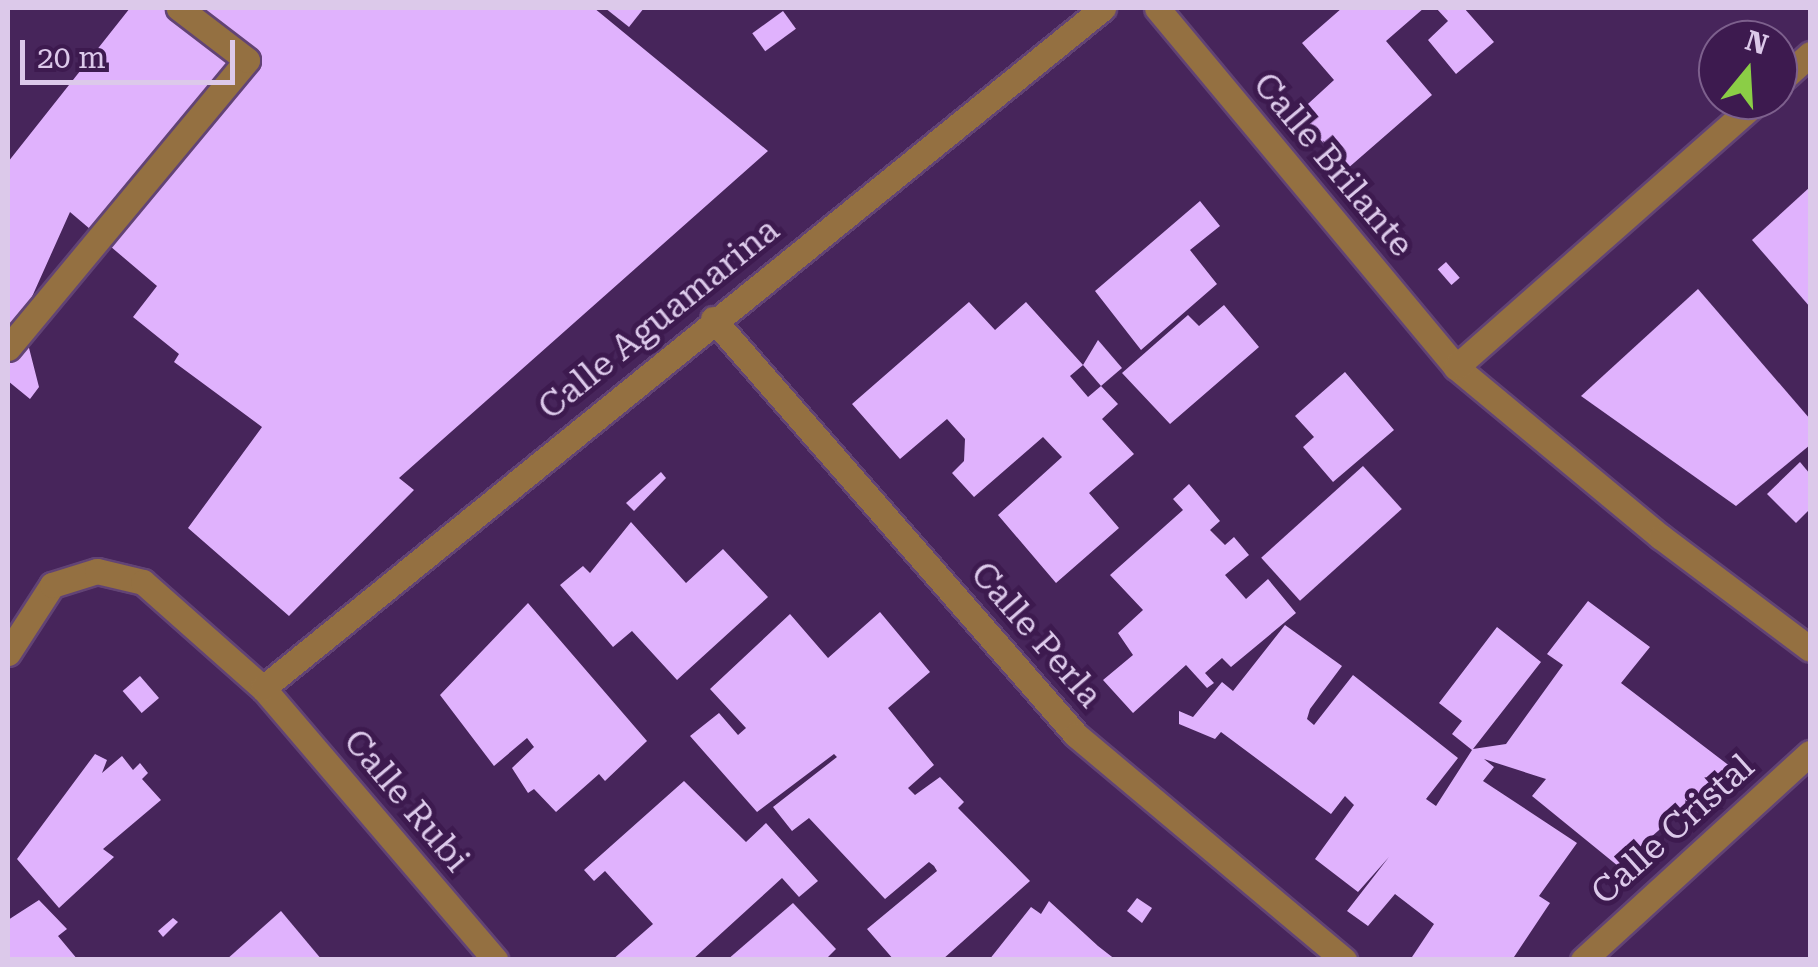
<!DOCTYPE html>
<style>
body{margin:0}
#map{position:relative;width:1818px;height:967px;overflow:hidden;background:#47255b;font-family:"Roboto Serif",serif}
div>[style]{position:absolute}
[style*='--x']{left:calc(var(--x)*1px);top:calc(var(--y)*1px);width:calc(var(--w)*1px);rotate:calc(var(--a)*1deg)}
.building>*{inset:0;background:#e0b2fd;transform-origin:0 0}
.roads{filter:drop-shadow(2px 0 #624375) drop-shadow(-2px 0 #624375) drop-shadow(0 2px #624375) drop-shadow(0 -2px #624375)}
.minor>*{height:25px;margin:-12.5px;padding:0 12.5px;transform-origin:12.5px;border-radius:12.5px;background:#947041}
span{translate:-50% -50%;white-space:nowrap;text-align:center;line-height:1.15;-webkit-text-stroke:10px #3d1a4f;paint-order:stroke}
.street-label{font-size:35px;color:#dcc9ea}
.frame{position:absolute;inset:0;border:10px solid #dcc9ea;pointer-events:none}
.north{position:absolute;left:1698px;top:20px;width:100px;height:100px;box-sizing:border-box;background:#3d1a4f;border:2px solid #7d608d;border-radius:50%;rotate:18deg;font-size:28px;font-weight:700;line-height:40px;text-align:center;color:#dcc9ea}
.north::after{content:'';display:block;margin:auto;width:35px;height:45px;background:#8bce46;clip-path:polygon(50% 0,100% 100%,50% 72%,0 100%)}
.scale{position:absolute;left:20px;top:40px;width:215px;height:45px;box-sizing:border-box;border:5px solid #dcc9ea;border-top:0;padding-left:12px;font-size:30px;line-height:35px;white-space:nowrap;color:#dcc9ea;-webkit-text-stroke:8px #3d1a4f;paint-order:stroke}
</style>
<div id="map">
<div class="building">
<div style="clip-path:polygon(130px 8px,594px 8px,768px 151px,399px 478px,414px 490px,289px 616px,188px 528px,262px 427px,174px 362px,179px 354px,133px 317px,157px 286px,70px 212px,31px 299px,28px 344px,39px 387px,30px 399px,8px 381px,8px 162px)"></div>
<div style="clip-path:polygon(605px 8px,644px 8px,629px 27px)"></div>
<div style="clip-path:polygon(1342px 8px,1424px 8px,1386px 41px,1432px 95px,1347px 169px,1297px 114px,1334px 80px,1302px 43px)"></div>
<div style="clip-path:polygon(1436px 8px,1464px 8px,1494px 42px,1456px 74px,1428px 40px,1448px 21px)"></div>
<div style="left:783px;top:11px;width:22px;height:38px;rotate:54deg"></div>
<div style="clip-path:polygon(1810px 187px,1810px 307px,1752px 240px)"></div>
<div style="clip-path:polygon(1200px 201px,1220px 226px,1190px 250px,1217px 284px,1141px 350px,1095px 291px)"></div>
<div style="left:1446px;top:262px;width:21px;height:11px;rotate:49deg"></div>
<div style="clip-path:polygon(1698px 289px,1810px 419px,1810px 445px,1736px 506px,1581px 396px)"></div>
<div style="clip-path:polygon(969px 302px,995px 330px,1026px 302px,1083px 365px,1070px 376px,1088px 397px,1101px 386px,1118px 404px,1102px 419px,1134px 454px,1089px 493px,1119px 528px,1056px 583px,998px 515px,1062px 457px,1043px 437px,974px 497px,952px 473px,964px 461px,965px 439px,947px 419px,900px 459px,852px 404px)"></div>
<div style="clip-path:polygon(1224px 305px,1259px 347px,1170px 424px,1122px 373px,1188px 315px,1199px 326px)"></div>
<div style="clip-path:polygon(1098px 340px,1122px 368px,1101px 386px,1083px 365px)"></div>
<div style="clip-path:polygon(1345px 372px,1394px 430px,1333px 482px,1303px 447px,1314px 437px,1295px 416px)"></div>
<div style="clip-path:polygon(1800px 462px,1810px 474px,1810px 509px,1796px 523px,1767px 494px)"></div>
<div style="left:1363px;top:466px;width:58px;height:137px;rotate:48deg"></div>
<div style="clip-path:polygon(661px 472px,666px 478px,634px 511px,626px 503px)"></div>
<div style="clip-path:polygon(1189px 484px,1220px 521px,1210px 530px,1225px 545px,1234px 537px,1249px 555px,1225px 575px,1246px 599px,1268px 579px,1296px 613px,1231px 667px,1222px 658px,1205px 673px,1214px 683px,1207px 688px,1186px 665px,1133px 713px,1103px 680px,1133px 655px,1118px 633px,1143px 610px,1110px 575px,1183px 510px,1173px 499px)"></div>
<div style="clip-path:polygon(631px 522px,686px 583px,723px 549px,768px 597px,677px 680px,632px 631px,613px 647px,560px 585px,583px 566px,590px 573px)"></div>
<div style="clip-path:polygon(1588px 601px,1650px 647px,1621px 683px,1731px 767px,1618px 866px,1532px 796px,1546px 779px,1484px 759px,1494px 767px,1483px 781px,1577px 843px,1539px 896px,1550px 903px,1512px 960px,1410px 960px,1434px 924px,1395px 894px,1368px 926px,1347px 911px,1389px 857px,1358px 892px,1315px 859px,1354px 805px,1345px 796px,1331px 814px,1221px 732px,1215px 739px,1179px 724px,1179px 711px,1193px 717px,1222px 682px,1233px 691px,1285px 625px,1342px 666px,1310px 709px,1307px 719px,1314px 725px,1353px 675px,1458px 758px,1426px 799px,1436px 806px,1472px 750px,1452px 734px,1462px 721px,1439px 703px,1497px 627px,1541px 662px,1473px 749px,1506px 744px,1563px 665px,1547px 654px)"></div>
<div style="clip-path:polygon(528px 603px,647px 741px,605px 781px,599px 774px,556px 812px,534px 789px,528px 793px,512px 768px,534px 747px,527px 738px,494px 766px,440px 695px)"></div>
<div style="clip-path:polygon(880px 612px,930px 672px,888px 708px,934px 765px,908px 788px,915px 795px,940px 777px,964px 802px,958px 808px,1030px 881px,942px 960px,894px 960px,867px 929px,937px 871px,934px 866px,929px 862px,885px 899px,809px 818px,792px 831px,773px 807px,837px 757px,834px 754px,757px 812px,690px 736px,719px 713px,738px 735px,746px 728px,710px 689px,790px 614px,828px 658px)"></div>
<div style="left:140px;top:676px;width:29px;height:23px;rotate:49deg"></div>
<div style="clip-path:polygon(95px 754px,107px 760px,102px 773px,122px 756px,133px 770px,140px 763px,148px 773px,142px 779px,161px 800px,103px 849px,114px 857px,59px 908px,17px 859px)"></div>
<div style="clip-path:polygon(684px 781px,746px 842px,766px 823px,818px 881px,799px 897px,782px 878px,692px 960px,612px 960px,653px 924px,605px 871px,594px 881px,584px 870px)"></div>
<div style="clip-path:polygon(1137px 898px,1152px 908px,1142px 923px,1127px 911px)"></div>
<div style="clip-path:polygon(39px 900px,67px 929px,58px 936px,78px 960px,8px 960px,8px 920px)"></div>
<div style="clip-path:polygon(1049px 901px,1098px 946px,1116px 960px,989px 960px,1031px 907px,1041px 914px)"></div>
<div style="clip-path:polygon(793px 903px,836px 949px,825px 960px,727px 960px)"></div>
<div style="clip-path:polygon(281px 911px,322px 960px,226px 960px)"></div>
<div style="clip-path:polygon(173px 918px,178px 922px,163px 937px,158px 931px)"></div>
</div>
<div class="roads">
<div class="minor">
<div style="--x:1157;--y:8;--w:467;--a:50.2"></div>
<div style="--x:1456;--y:367;--w:266;--a:39.7"></div>
<div style="--x:1661;--y:537;--w:186;--a:36.9"></div>
<div style="--x:1778;--y:83;--w:43;--a:-42.2"></div>
<div style="--x:713;--y:319;--w:552;--a:48.89"></div>
<div style="--x:1076;--y:735;--w:350;--a:40"></div>
<div style="--x:8;--y:348;--w:374;--a:-50.3"></div>
<div style="--x:247;--y:60;--w:86;--a:-142.6"></div>
<div style="--x:1456;--y:367;--w:404;--a:-41.4"></div>
<div style="--x:8;--y:653;--w:81;--a:-57.1"></div>
<div style="--x:52;--y:585;--w:47;--a:-17.3"></div>
<div style="--x:97;--y:571;--w:47;--a:13.4"></div>
<div style="--x:143;--y:582;--w:160;--a:41.5"></div>
<div style="--x:263;--y:688;--w:358;--a:49.5"></div>
<div style="--x:263;--y:688;--w:1081;--a:-38.99"></div>
<div style="--x:1583;--y:960;--w:307;--a:-42.4"></div>
</div>
</div>
<div class="street-label">
<span style="left:1333px;top:165px;rotate:50deg">Calle Brilante</span>
<span style="left:659px;top:319px;rotate:-39deg">Calle Aguamarina</span>
<span style="left:1036px;top:635px;rotate:49deg">Calle Perla</span>
<span style="left:406px;top:801px;rotate:50deg">Calle Rubi</span>
<span style="left:1673px;top:830px;rotate:-42deg">Calle Cristal</span>
</div>
<div class="frame"></div>
<div class="north">N</div>
<div class="scale">20 m</div>
</div>
